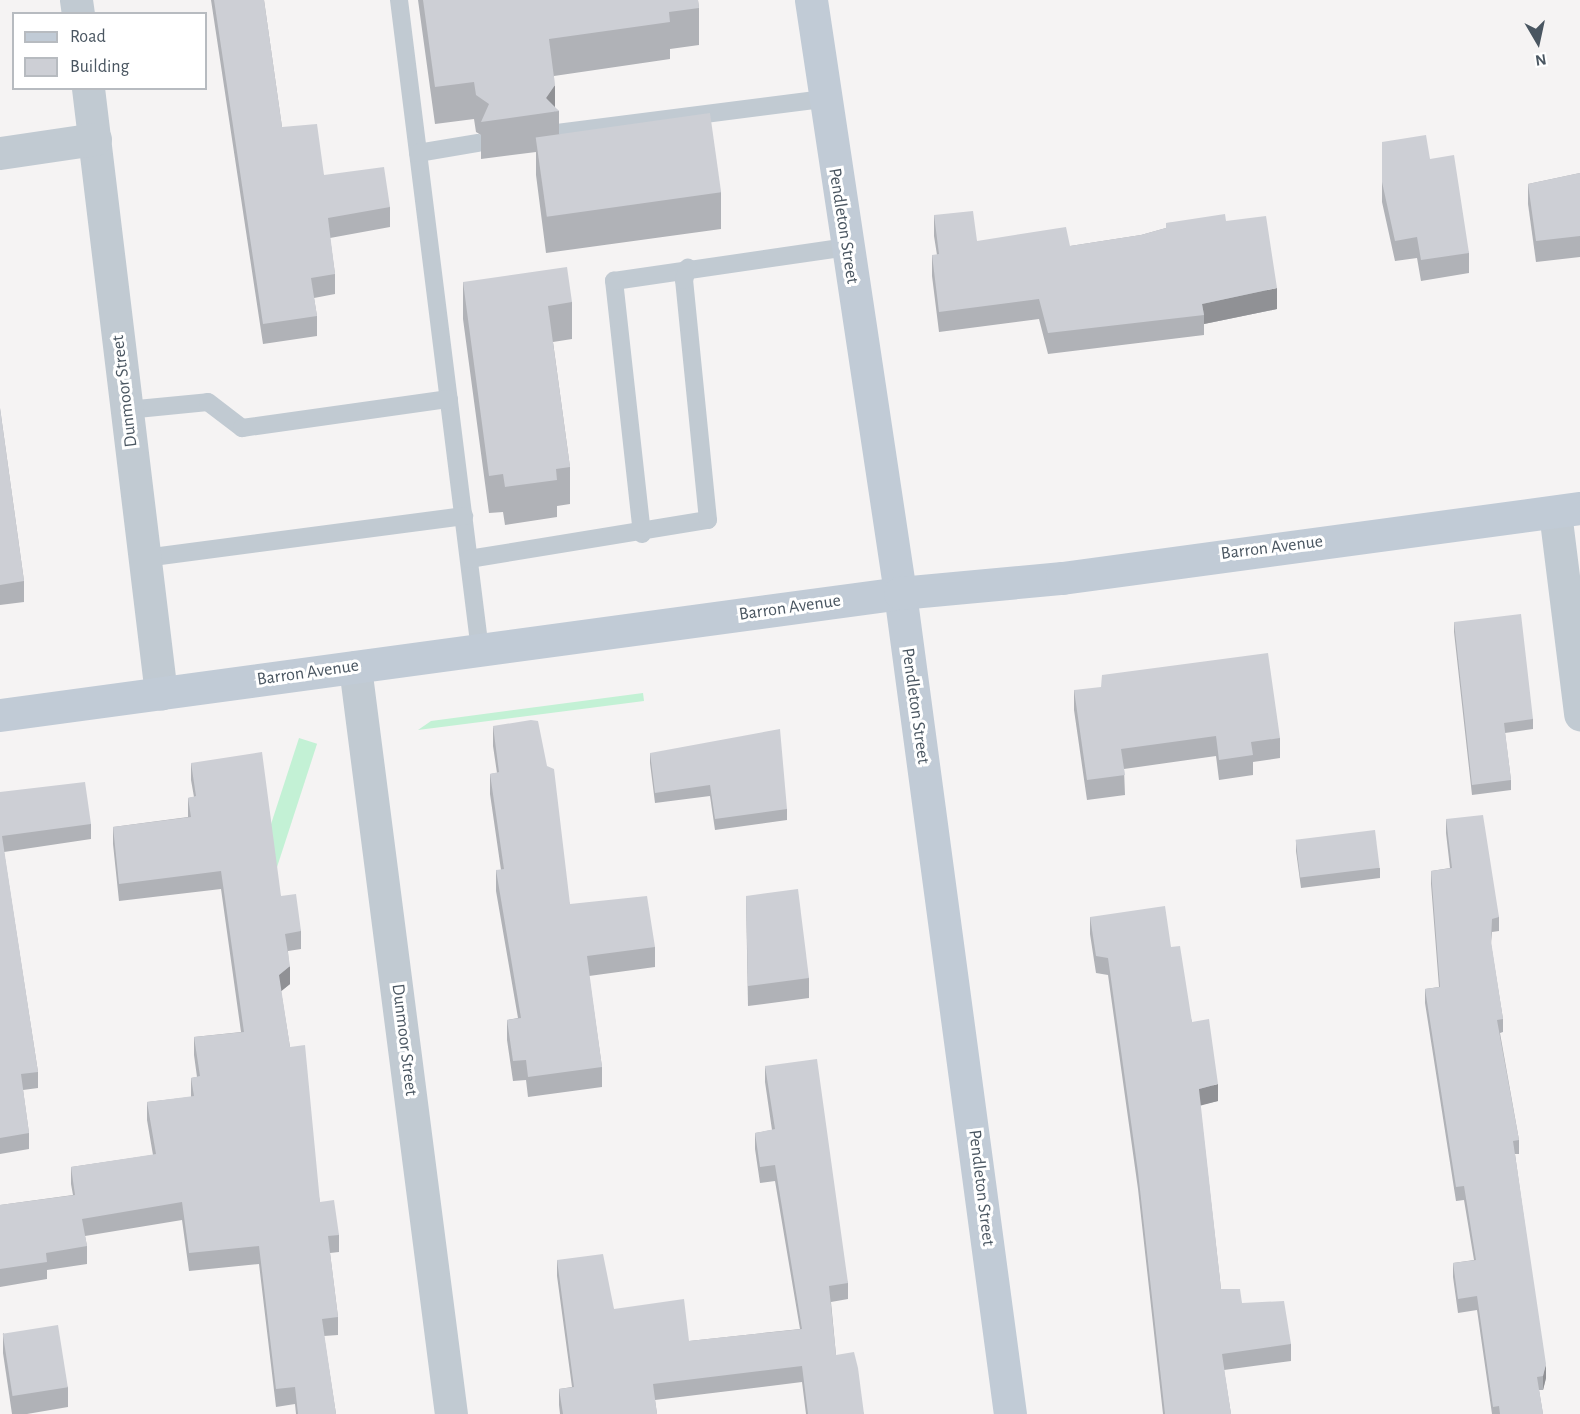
<!DOCTYPE html>
<style>
body{margin:0}
#map{position:relative;width:1580px;height:1414px;overflow:hidden;background:#f5f3f3;font-family:"Alegreya Sans",sans-serif}
div>[style]{position:absolute}
[style*='--x']{left:calc(var(--x)*1px);top:calc(var(--y)*1px);width:calc(var(--w)*1px);rotate:calc(var(--a)*1deg)}
.green>*{inset:0;background:#c3f1d5;transform-origin:0 0}
.service>*{height:18px;margin:-9px;padding:0 9px;transform-origin:9px;border-radius:9px;background:#c1cad2}
.minor>*{height:33px;margin:-16.5px;padding:0 16.5px;transform-origin:16.5px;border-radius:16.5px;background:#c1cad2}
.secondary>*{height:33px;margin:-16.5px;padding:0 16.5px;transform-origin:16.5px;border-radius:16.5px;background:#c1cbd6}
.wall>*{inset:0;background:#b0b2b7}
.shaded-wall>*{inset:0;background:#909195}
.building>*{inset:0;background:#cdcfd5;transform-origin:0 0}
span{translate:-50% -50%;white-space:nowrap;text-align:center;line-height:1.15;-webkit-text-stroke:6px #fff;paint-order:stroke}
.street-label{font-size:18px;color:#4a5661}
.legend{position:absolute;left:12px;top:12px;width:195px;height:78px;box-sizing:border-box;background:#fff;border:2px solid #b7bbc0;margin:0;padding:8px 10px;list-style:none;font-size:18px;color:#4a5661}
.legend li{display:flex;align-items:center;gap:12px;height:30px}
.legend b{width:30px;border:2px solid #b7bbc0}
.north{position:absolute;left:1508px;top:12px;width:60px;height:60px;-webkit-text-stroke:4px #fff;paint-order:stroke;rotate:171deg;font-size:16px;font-weight:700;line-height:24px;text-align:center;color:#4a5661}
.north::after{content:'';display:block;margin:auto;width:21px;height:27px;background:#4a5661;clip-path:polygon(50% 0,100% 100%,50% 72%,0 100%)}
</style>
<div id="map">
<div class="green">
<div style="clip-path:polygon(643px 693px,644px 701px,418px 730px,431px 721px)"></div>
<div style="left:299px;top:738px;width:19px;height:170px;rotate:18deg"></div>
</div>
<div class="service">
<div style="--x:399;--y:0;--w:655;--a:82.9"></div>
<div style="--x:557;--y:133;--w:269;--a:-7.3"></div>
<div style="--x:418;--y:153;--w:61;--a:-9.5"></div>
<div style="--x:127;--y:410;--w:81;--a:-5.6"></div>
<div style="--x:208;--y:402;--w:43;--a:37.4"></div>
<div style="--x:242;--y:428;--w:209;--a:-8"></div>
<div style="--x:642;--y:534;--w:255;--a:-96.3"></div>
<div style="--x:614;--y:281;--w:234;--a:-8.3"></div>
<div style="--x:145;--y:558;--w:322;--a:-7.5"></div>
<div style="--x:469;--y:559;--w:242;--a:-9.3"></div>
<div style="--x:708;--y:520;--w:241;--a:-95.7"></div>
<div style="--x:684;--y:280;--w:13;--a:-72"></div>
</div>
<div class="minor">
<div style="--x:76;--y:0;--w:14;--a:82"></div>
<div style="--x:88;--y:88;--w:610;--a:83.13"></div>
<div style="--x:0;--y:153;--w:96;--a:-8.4"></div>
<div style="--x:1555;--y:512;--w:204;--a:82.9"></div>
<div style="--x:355;--y:667;--w:753;--a:82.68"></div>
</div>
<div class="secondary">
<div style="--x:811;--y:0;--w:600;--a:81.46"></div>
<div style="--x:900;--y:593;--w:828;--a:82.37"></div>
<div style="--x:0;--y:715;--w:908;--a:-7.72"></div>
<div style="--x:900;--y:593;--w:163;--a:-5.3"></div>
<div style="--x:1062;--y:578;--w:523;--a:-7.7"></div>
</div>
<div class="wall">
<div style="clip-path:polygon(211px 0,264px 0,282px 127px,324px 175px,390px 207px,390px 227px,330px 238px,335px 274px,335px 294px,314px 298px,317px 316px,317px 336px,263px 344px)"></div>
<div style="clip-path:polygon(418px 0,698px 0,699px 8px,699px 45px,670px 49px,670px 59px,554px 76px,555px 108px,559px 111px,559px 134px,721px 192px,721px 229px,546px 253px,536px 175px,536px 152px,481px 159px,481px 135px,476px 132px,474px 119px,435px 124px)"></div>
<div style="clip-path:polygon(1382px 142px,1430px 159px,1469px 253px,1469px 273px,1421px 281px,1417px 258px,1395px 261px,1382px 202px)"></div>
<div style="clip-path:polygon(1580px 173px,1580px 257px,1536px 262px,1528px 204px,1528px 184px)"></div>
<div style="clip-path:polygon(934px 215px,977px 241px,1070px 246px,1141px 235px,1166px 228px,1166px 223px,1226px 221px,1277px 309px,1204px 324px,1204px 335px,1048px 354px,1039px 319px,939px 332px,932px 276px,932px 255px,937px 255px,934px 236px)"></div>
<div style="clip-path:polygon(463px 282px,572px 302px,572px 339px,553px 342px,570px 467px,570px 504px,557px 506px,557px 517px,505px 525px,503px 512px,489px 513px,463px 319px)"></div>
<div style="clip-path:polygon(0 408px,24px 581px,24px 602px,0 605px)"></div>
<div style="clip-path:polygon(1454px 622px,1533px 719px,1533px 729px,1505px 733px,1511px 780px,1511px 790px,1472px 795px,1454px 632px)"></div>
<div style="clip-path:polygon(1074px 690px,1280px 738px,1280px 758px,1253px 762px,1253px 775px,1219px 780px,1216px 756px,1124px 769px,1125px 795px,1087px 800px,1074px 710px)"></div>
<div style="clip-path:polygon(493px 726px,570px 904px,655px 947px,655px 967px,589px 976px,602px 1067px,602px 1087px,528px 1097px,526px 1080px,513px 1081px,507px 1040px,507px 1020px,518px 1018px,496px 891px,496px 870px,501px 870px,490px 794px,490px 774px,497px 773px,493px 746px)"></div>
<div style="clip-path:polygon(650px 753px,787px 809px,787px 820px,715px 830px,710px 796px,655px 803px,650px 763px)"></div>
<div style="clip-path:polygon(191px 763px,281px 896px,301px 931px,301px 949px,288px 951px,290px 984px,281px 991px,290px 1047px,320px 1202px,339px 1235px,339px 1252px,330px 1253px,338px 1317px,338px 1335px,324px 1336px,336px 1414px,296px 1414px,295px 1404px,276px 1407px,259px 1264px,189px 1271px,182px 1220px,85px 1236px,87px 1246px,87px 1264px,47px 1270px,47px 1279px,0 1287px,0 1205px,73px 1195px,71px 1184px,71px 1167px,153px 1155px,147px 1120px,147px 1102px,191px 1097px,191px 1078px,197px 1077px,194px 1055px,194px 1037px,241px 1032px,221px 889px,119px 901px,113px 844px,113px 827px,188px 817px,188px 798px,194px 797px,191px 780px)"></div>
<div style="clip-path:polygon(0 792px,91px 824px,91px 839px,4px 852px,38px 1072px,38px 1088px,23px 1090px,29px 1133px,29px 1149px,0 1154px)"></div>
<div style="clip-path:polygon(1446px 819px,1499px 917px,1499px 931px,1492px 932px,1491px 944px,1503px 1019px,1503px 1032px,1500px 1033px,1519px 1140px,1519px 1154px,1515px 1154px,1546px 1378px,1543px 1390px,1539px 1390px,1543px 1414px,1492px 1414px,1477px 1310px,1458px 1313px,1453px 1277px,1453px 1263px,1474px 1260px,1464px 1200px,1456px 1201px,1425px 1003px,1425px 989px,1439px 987px,1431px 884px,1431px 871px,1450px 868px,1446px 833px)"></div>
<div style="clip-path:polygon(1296px 840px,1380px 868px,1380px 878px,1301px 888px,1296px 851px)"></div>
<div style="clip-path:polygon(746px 896px,809px 978px,809px 998px,748px 1006px)"></div>
<div style="clip-path:polygon(1090px 917px,1171px 947px,1192px 1022px,1218px 1101px,1200px 1105px,1221px 1289px,1242px 1303px,1291px 1344px,1291px 1361px,1224px 1370px,1231px 1414px,1163px 1414px,1138px 1189px,1108px 975px,1096px 973px,1090px 934px)"></div>
<div style="clip-path:polygon(765px 1066px,848px 1283px,848px 1299px,831px 1302px,836px 1355px,864px 1414px,806px 1414px,802px 1382px,655px 1400px,657px 1414px,560px 1414px,559px 1405px,559px 1389px,572px 1387px,557px 1276px,557px 1260px,614px 1309px,689px 1341px,800px 1329px,775px 1181px,760px 1183px,755px 1149px,755px 1133px,772px 1130px,765px 1082px)"></div>
<div style="clip-path:polygon(3px 1333px,68px 1387px,68px 1407px,27px 1414px,12px 1414px,3px 1353px)"></div>
</div>
<div class="shaded-wall">
<div style="clip-path:polygon(555px 85px,555px 112px,546px 98px)"></div>
<div style="clip-path:polygon(1277px 288px,1277px 309px,1204px 324px,1204px 315px,1202px 304px)"></div>
<div style="clip-path:polygon(290px 966px,290px 984px,279px 993px,279px 975px)"></div>
<div style="clip-path:polygon(1218px 1084px,1218px 1101px,1199px 1106px,1199px 1089px)"></div>
<div style="clip-path:polygon(1546px 1364px,1546px 1378px,1543px 1390px,1543px 1376px)"></div>
</div>
<div class="building">
<div style="clip-path:polygon(214px 0,264px 0,282px 127px,317px 124px,324px 175px,384px 167px,390px 207px,328px 218px,335px 274px,311px 278px,317px 316px,263px 324px)"></div>
<div style="clip-path:polygon(423px 0,698px 0,699px 8px,669px 12px,670px 22px,549px 39px,555px 85px,546px 98px,559px 111px,481px 122px,489px 104px,476px 95px,474px 82px,435px 87px)"></div>
<div style="left:710px;top:113px;width:80px;height:176px;rotate:82deg"></div>
<div style="clip-path:polygon(1426px 135px,1430px 159px,1454px 155px,1469px 253px,1421px 260px,1417px 237px,1395px 241px,1382px 182px,1382px 142px)"></div>
<div style="clip-path:polygon(1580px 173px,1580px 236px,1536px 241px,1528px 184px)"></div>
<div style="clip-path:polygon(973px 211px,977px 241px,1066px 227px,1070px 246px,1141px 235px,1166px 228px,1166px 223px,1225px 214px,1226px 221px,1266px 216px,1277px 288px,1202px 304px,1204px 315px,1048px 333px,1039px 299px,939px 312px,932px 255px,939px 254px,934px 215px)"></div>
<div style="clip-path:polygon(567px 267px,572px 302px,548px 306px,570px 467px,556px 469px,557px 480px,505px 487px,503px 474px,489px 476px,463px 282px)"></div>
<div style="clip-path:polygon(0 408px,24px 581px,0 585px)"></div>
<div style="clip-path:polygon(1521px 614px,1533px 719px,1504px 723px,1511px 780px,1472px 785px,1454px 622px)"></div>
<div style="clip-path:polygon(1268px 653px,1280px 738px,1251px 742px,1253px 755px,1219px 760px,1216px 736px,1121px 749px,1125px 775px,1087px 780px,1074px 690px,1101px 687px,1102px 675px)"></div>
<div style="clip-path:polygon(531px 720px,538px 721px,547px 766px,554px 769px,570px 904px,647px 896px,655px 947px,587px 956px,602px 1067px,528px 1077px,526px 1060px,513px 1061px,507px 1020px,521px 1018px,496px 870px,504px 869px,490px 774px,499px 772px,493px 726px)"></div>
<div style="clip-path:polygon(780px 729px,787px 809px,715px 819px,710px 785px,655px 793px,650px 753px)"></div>
<div style="clip-path:polygon(262px 752px,281px 896px,296px 894px,301px 931px,285px 934px,290px 966px,279px 975px,290px 1047px,305px 1045px,320px 1202px,334px 1200px,339px 1235px,328px 1236px,338px 1317px,322px 1319px,336px 1414px,298px 1414px,295px 1387px,276px 1389px,259px 1246px,189px 1253px,182px 1202px,82px 1219px,87px 1246px,46px 1253px,47px 1262px,0 1269px,0 1205px,75px 1195px,71px 1167px,156px 1154px,147px 1102px,194px 1096px,191px 1078px,200px 1076px,194px 1037px,244px 1032px,221px 871px,119px 884px,113px 827px,191px 817px,188px 798px,196px 796px,191px 763px)"></div>
<div style="clip-path:polygon(85px 782px,91px 824px,2px 836px,38px 1072px,21px 1074px,29px 1133px,0 1138px,0 792px)"></div>
<div style="clip-path:polygon(1483px 815px,1499px 917px,1492px 919px,1491px 941px,1503px 1019px,1497px 1020px,1519px 1140px,1513px 1141px,1546px 1364px,1543px 1376px,1537px 1377px,1543px 1414px,1500px 1414px,1499px 1406px,1493px 1407px,1477px 1296px,1458px 1299px,1453px 1263px,1476px 1260px,1464px 1186px,1456px 1187px,1425px 989px,1440px 987px,1431px 871px,1452px 868px,1446px 819px)"></div>
<div style="left:1375px;top:830px;width:38px;height:80px;rotate:83deg"></div>
<div style="clip-path:polygon(798px 889px,809px 978px,748px 986px,746px 896px)"></div>
<div style="clip-path:polygon(1165px 906px,1171px 947px,1180px 946px,1192px 1022px,1209px 1019px,1218px 1084px,1199px 1089px,1221px 1289px,1240px 1289px,1242px 1303px,1284px 1301px,1291px 1344px,1222px 1354px,1231px 1414px,1165px 1414px,1138px 1172px,1108px 958px,1096px 956px,1090px 917px)"></div>
<div style="clip-path:polygon(817px 1059px,848px 1283px,829px 1286px,836px 1355px,854px 1352px,858px 1368px,864px 1414px,808px 1414px,802px 1366px,653px 1384px,657px 1414px,563px 1414px,559px 1389px,574px 1387px,557px 1260px,603px 1254px,614px 1309px,684px 1299px,689px 1341px,802px 1329px,775px 1165px,760px 1167px,755px 1133px,775px 1129px,765px 1066px)"></div>
<div style="left:58px;top:1325px;width:63px;height:56px;rotate:81deg"></div>
</div>
<div class="street-label">
<span style="left:843px;top:226px;rotate:81deg">Pendleton Street</span>
<span style="left:125px;top:391px;rotate:-97deg">Dunmoor Street</span>
<span style="left:1272px;top:548px;rotate:-7deg">Barron Avenue</span>
<span style="left:790px;top:608px;rotate:-8deg">Barron Avenue</span>
<span style="left:308px;top:673px;rotate:-8deg">Barron Avenue</span>
<span style="left:915px;top:706px;rotate:82deg">Pendleton Street</span>
<span style="left:404px;top:1040px;rotate:83deg">Dunmoor Street</span>
<span style="left:981px;top:1188px;rotate:83deg">Pendleton Street</span>
</div>
<ul class="legend">
<li><b style="height:8px;background:#c1cbd6"></b>Road</li>
<li><b style="height:16px;background:#cdcfd5"></b>Building</li>
</ul>
<div class="north">N</div>
</div>
